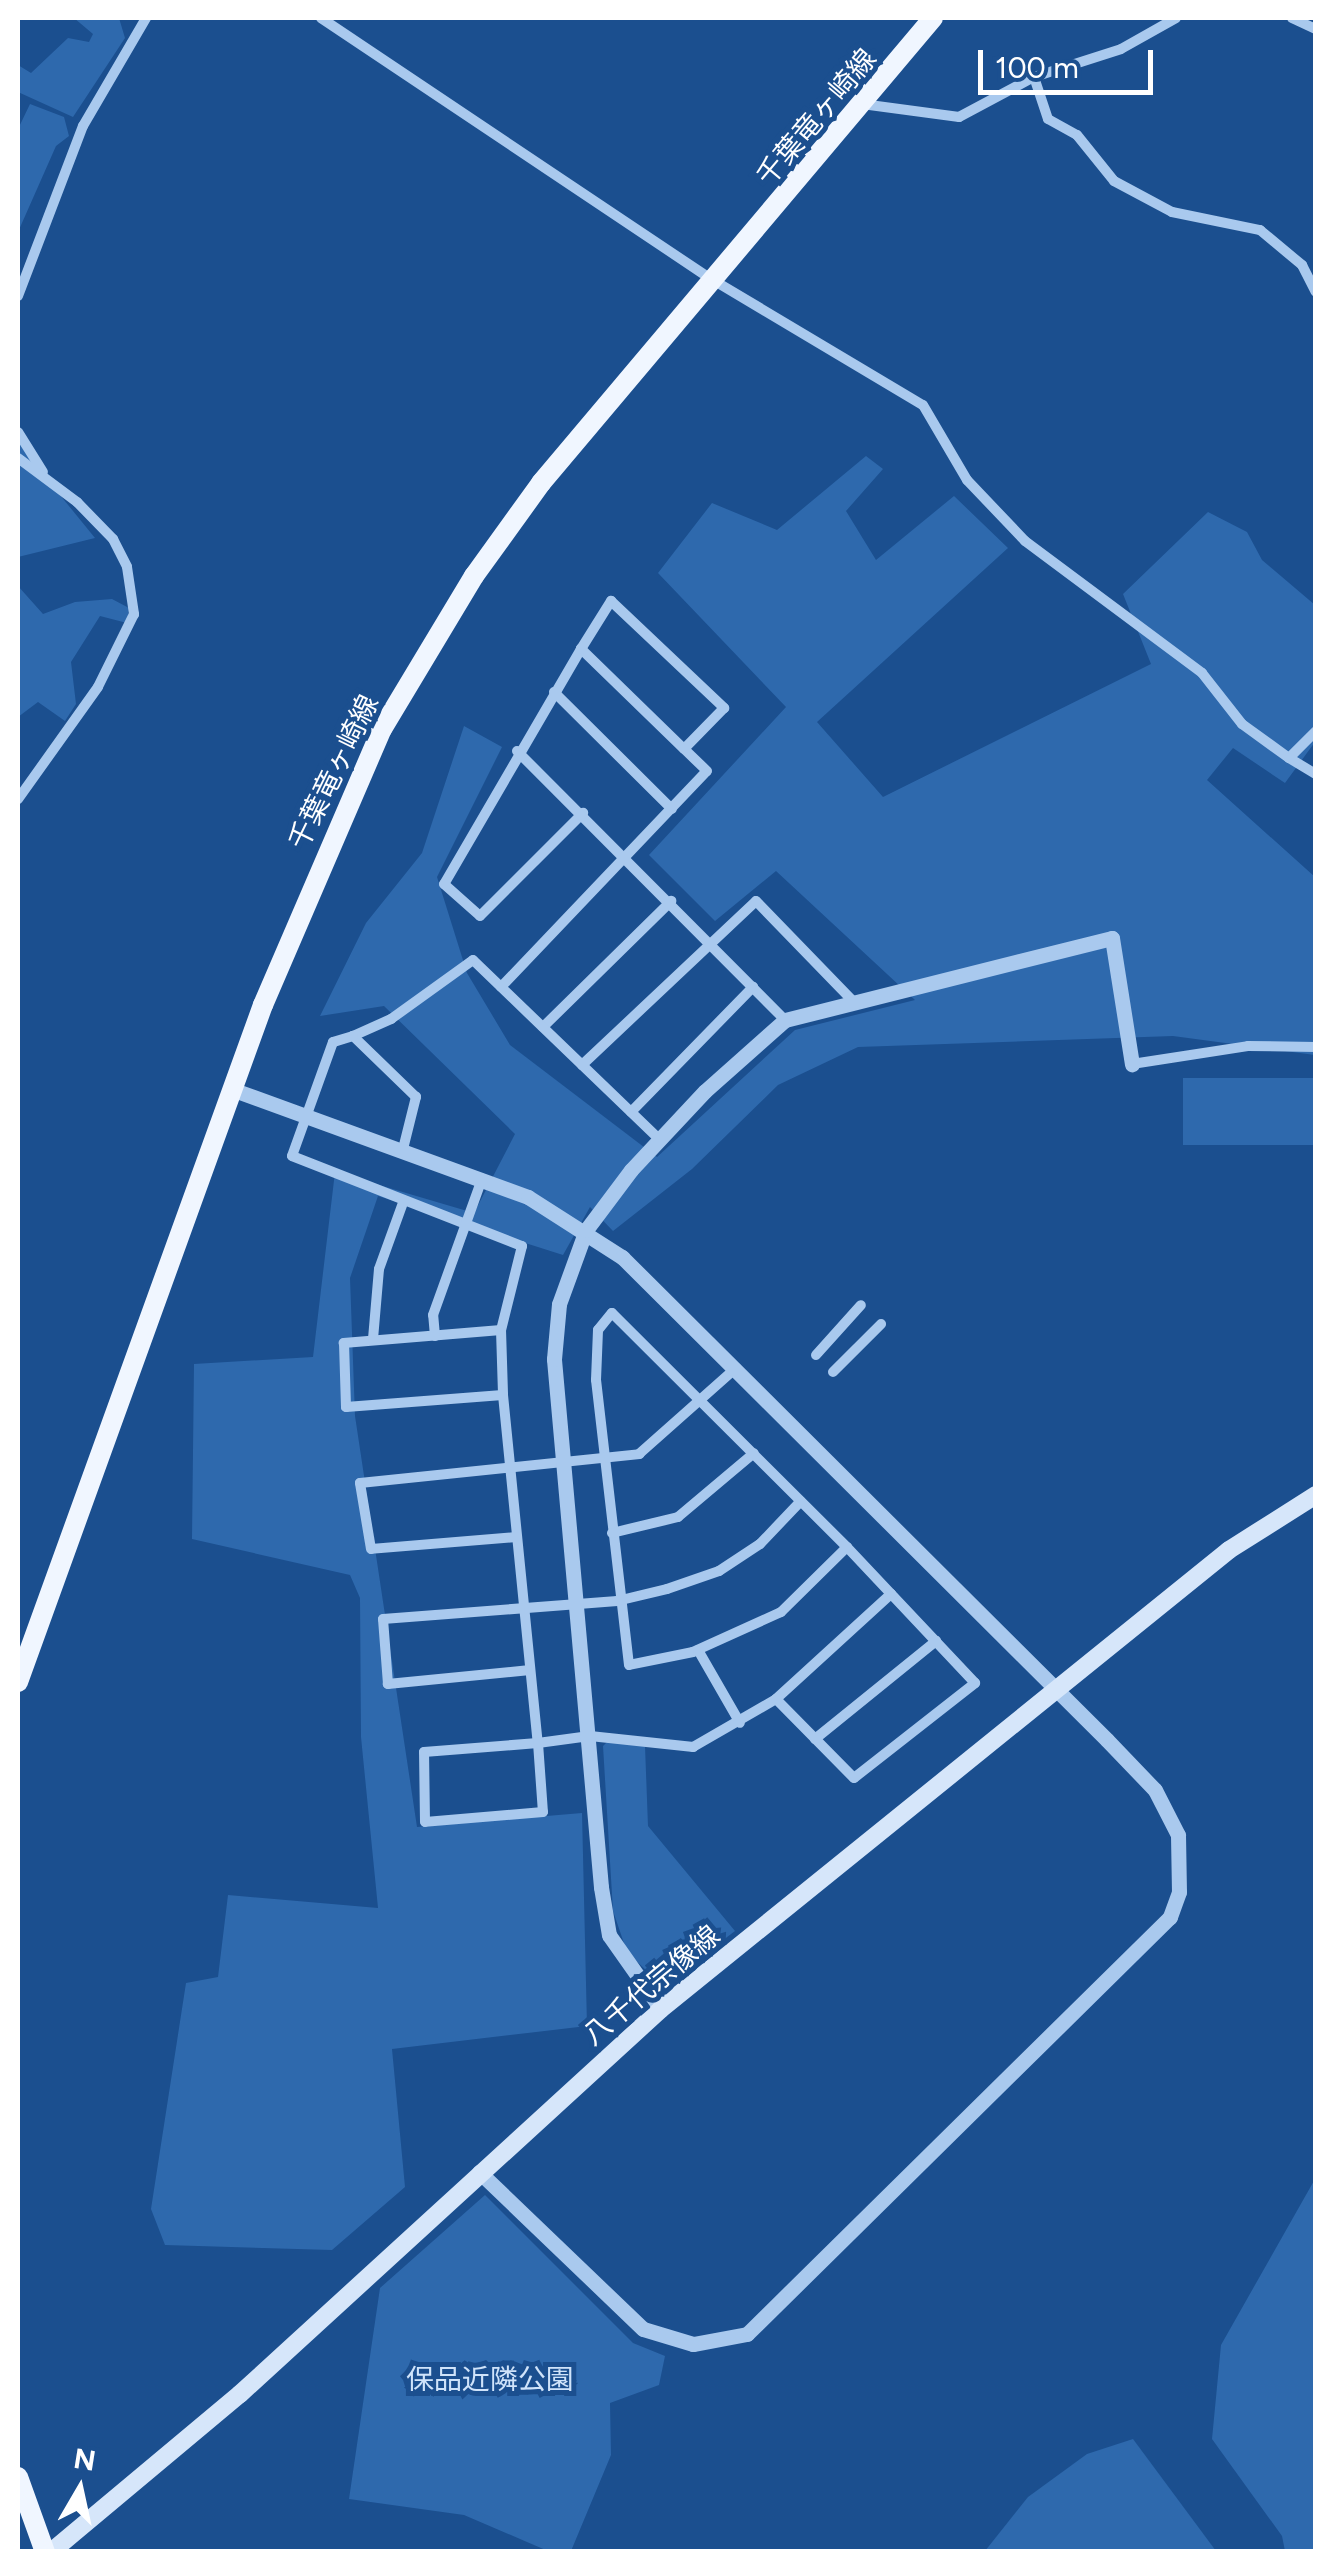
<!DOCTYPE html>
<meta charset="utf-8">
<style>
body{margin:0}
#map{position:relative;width:1333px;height:2569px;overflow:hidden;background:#1b4f8f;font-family:Figtree,"Noto Sans JP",sans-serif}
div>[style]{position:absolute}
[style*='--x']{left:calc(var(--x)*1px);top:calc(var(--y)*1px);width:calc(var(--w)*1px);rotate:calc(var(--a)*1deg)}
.green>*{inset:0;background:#2e69ad;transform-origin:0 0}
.minor>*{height:10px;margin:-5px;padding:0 5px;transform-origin:5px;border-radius:5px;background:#a9c9ee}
.tertiary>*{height:15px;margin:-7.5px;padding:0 7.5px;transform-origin:7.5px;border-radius:7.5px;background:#a9c9ee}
.secondary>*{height:18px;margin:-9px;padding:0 9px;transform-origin:9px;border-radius:9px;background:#d6e6fa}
.primary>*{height:20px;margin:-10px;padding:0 10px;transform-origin:10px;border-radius:10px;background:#f0f6ff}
span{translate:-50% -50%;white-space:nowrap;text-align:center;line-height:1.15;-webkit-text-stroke:10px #1b4f8f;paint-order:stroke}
.street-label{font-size:28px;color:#fff}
.park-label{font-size:28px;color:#cfe3fa}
.frame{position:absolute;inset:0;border:20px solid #fff;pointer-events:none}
.north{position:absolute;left:30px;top:2439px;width:100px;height:100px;-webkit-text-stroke:8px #1b4f8f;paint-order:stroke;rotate:9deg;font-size:28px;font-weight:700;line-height:40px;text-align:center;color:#fff}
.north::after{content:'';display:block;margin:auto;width:35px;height:45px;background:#fff;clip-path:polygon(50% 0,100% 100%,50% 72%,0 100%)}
.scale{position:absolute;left:978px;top:50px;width:175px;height:45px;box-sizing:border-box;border:5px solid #fff;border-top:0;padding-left:12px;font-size:30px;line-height:35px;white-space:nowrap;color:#fff;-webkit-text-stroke:8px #1b4f8f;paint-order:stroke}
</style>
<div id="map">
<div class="green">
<div style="clip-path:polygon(74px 18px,119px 18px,125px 38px,73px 117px,18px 92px,18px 65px,31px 73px,68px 38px,89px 42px,93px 34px)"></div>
<div style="clip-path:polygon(30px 104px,64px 117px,69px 136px,56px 146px,18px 232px,18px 129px)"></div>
<div style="clip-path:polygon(18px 441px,38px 468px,95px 538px,18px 557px)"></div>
<div style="clip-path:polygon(866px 456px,883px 469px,846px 511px,876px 560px,954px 496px,1008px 548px,817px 722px,883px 797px,1151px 664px,1123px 594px,1208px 512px,1247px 532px,1262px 560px,1315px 605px,1315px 742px,1285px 783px,1233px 748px,1207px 780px,1315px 877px,1315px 1055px,1173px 1036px,858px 1047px,778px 1085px,692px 1169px,613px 1231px,590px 1207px,563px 1255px,378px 1196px,350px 1278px,355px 1416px,417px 1827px,582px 1813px,587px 2026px,392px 2049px,405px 2187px,332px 2250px,165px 2245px,151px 2209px,186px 1983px,218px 1977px,228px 1895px,378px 1908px,361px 1737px,360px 1598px,350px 1575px,192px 1539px,194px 1364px,313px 1357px,335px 1172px,474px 1213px,515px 1134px,384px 1006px,320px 1016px,366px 923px,422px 853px,464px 726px,502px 747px,437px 877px,467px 973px,510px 1045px,657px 1157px,795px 1030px,915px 1000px,776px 871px,715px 921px,649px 855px,786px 707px,658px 573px,712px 503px,777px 530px)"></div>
<div style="clip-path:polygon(18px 586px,43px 614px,75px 602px,112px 599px,129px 608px,127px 623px,100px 616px,71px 662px,76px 704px,65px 721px,38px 702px,18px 717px)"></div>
<div style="left:1315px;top:1078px;width:67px;height:132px;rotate:90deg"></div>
<div style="clip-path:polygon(608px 1741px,645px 1746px,648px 1826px,735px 1931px,672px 1979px,652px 1976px,627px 1952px,613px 1911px,603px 1746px)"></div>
<div style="clip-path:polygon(1315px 2179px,1315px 2551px,1285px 2551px,1282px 2536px,1212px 2439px,1221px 2345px)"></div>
<div style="clip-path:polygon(485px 2195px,633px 2343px,665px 2356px,659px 2385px,610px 2403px,611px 2455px,571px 2551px,548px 2551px,464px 2515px,349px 2499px,380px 2288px)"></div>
<div style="clip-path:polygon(1133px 2439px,1216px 2551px,985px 2551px,1028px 2497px,1087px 2454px)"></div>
</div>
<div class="minor">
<div style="--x:321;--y:18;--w:471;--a:33.8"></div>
<div style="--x:713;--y:280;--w:244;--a:30.8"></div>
<div style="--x:923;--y:405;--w:87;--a:59.6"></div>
<div style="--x:967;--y:480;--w:84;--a:46.4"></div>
<div style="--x:1025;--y:541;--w:221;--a:36.7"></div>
<div style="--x:1202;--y:673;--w:65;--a:51.9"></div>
<div style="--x:1242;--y:724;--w:58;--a:35.9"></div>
<div style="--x:1292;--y:18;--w:26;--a:25"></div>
<div style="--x:1034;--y:77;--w:44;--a:71.6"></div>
<div style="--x:1048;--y:119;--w:33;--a:29"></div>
<div style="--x:1077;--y:135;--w:59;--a:51.2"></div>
<div style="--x:1114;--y:181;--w:66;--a:28.1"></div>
<div style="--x:1172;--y:212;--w:90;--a:11.6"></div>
<div style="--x:1260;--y:230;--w:55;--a:39.8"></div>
<div style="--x:1302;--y:265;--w:30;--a:63"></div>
<div style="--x:862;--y:104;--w:98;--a:7.6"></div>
<div style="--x:959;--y:117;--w:85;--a:-28.1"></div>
<div style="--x:1034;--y:77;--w:91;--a:-17.8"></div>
<div style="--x:1121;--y:49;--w:63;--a:-29.4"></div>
<div style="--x:18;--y:296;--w:182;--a:-69.1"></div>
<div style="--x:83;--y:126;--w:125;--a:-59.7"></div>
<div style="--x:18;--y:432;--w:47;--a:58"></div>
<div style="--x:18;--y:458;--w:74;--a:36.7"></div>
<div style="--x:77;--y:502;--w:52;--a:45.8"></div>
<div style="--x:113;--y:539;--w:31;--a:63"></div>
<div style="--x:127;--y:567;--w:48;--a:81.5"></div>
<div style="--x:134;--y:614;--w:81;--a:116.3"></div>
<div style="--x:98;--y:687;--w:138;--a:125.5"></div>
<div style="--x:581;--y:649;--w:272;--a:120.2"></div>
<div style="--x:444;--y:884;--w:48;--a:41.6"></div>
<div style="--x:480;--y:916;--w:146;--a:-45"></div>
<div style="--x:554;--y:692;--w:166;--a:44.8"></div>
<div style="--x:1316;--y:731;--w:38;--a:135"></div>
<div style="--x:1289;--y:758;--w:31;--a:31"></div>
<div style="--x:517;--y:751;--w:380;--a:45.1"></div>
<div style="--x:501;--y:987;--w:298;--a:-46.4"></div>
<div style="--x:707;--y:771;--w:32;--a:-136"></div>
<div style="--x:684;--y:749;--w:144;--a:-135.8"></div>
<div style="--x:581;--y:649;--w:57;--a:-58"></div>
<div style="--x:611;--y:601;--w:156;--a:43.4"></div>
<div style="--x:724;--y:708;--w:57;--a:134.3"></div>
<div style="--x:543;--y:1027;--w:180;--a:-44.5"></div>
<div style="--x:353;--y:1036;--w:42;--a:-24.1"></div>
<div style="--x:391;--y:1019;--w:101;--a:-35.7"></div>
<div style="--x:473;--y:960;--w:258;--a:43.9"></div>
<div style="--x:1132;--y:1064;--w:117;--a:-8.8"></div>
<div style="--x:1248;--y:1046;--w:68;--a:0.8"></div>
<div style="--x:582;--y:1065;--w:239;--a:-43.3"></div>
<div style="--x:756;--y:901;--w:142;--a:45.9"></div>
<div style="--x:631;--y:1112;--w:175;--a:-45.7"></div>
<div style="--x:403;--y:1149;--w:54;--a:-76"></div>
<div style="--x:416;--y:1097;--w:88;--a:-135.9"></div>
<div style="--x:353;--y:1036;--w:21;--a:163"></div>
<div style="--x:333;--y:1042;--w:121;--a:109.8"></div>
<div style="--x:292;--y:1156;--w:247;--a:21.4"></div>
<div style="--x:522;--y:1246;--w:87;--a:104"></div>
<div style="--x:501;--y:1330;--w:65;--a:88.2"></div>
<div style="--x:503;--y:1395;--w:350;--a:84.3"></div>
<div style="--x:538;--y:1743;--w:69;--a:85.9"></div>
<div style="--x:543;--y:1812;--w:118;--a:175.2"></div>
<div style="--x:425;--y:1822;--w:70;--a:-90.8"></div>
<div style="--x:424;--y:1752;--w:114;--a:-4.5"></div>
<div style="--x:538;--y:1743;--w:52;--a:-7.7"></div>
<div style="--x:590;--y:1736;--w:104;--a:6.1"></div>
<div style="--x:693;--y:1747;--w:96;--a:-30"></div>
<div style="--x:776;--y:1699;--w:111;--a:45.4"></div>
<div style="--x:854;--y:1778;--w:154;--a:-38.1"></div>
<div style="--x:975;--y:1683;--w:187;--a:-133.3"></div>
<div style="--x:612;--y:1313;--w:332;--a:44.9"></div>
<div style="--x:847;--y:1547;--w:93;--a:135.4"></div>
<div style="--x:781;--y:1612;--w:97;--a:155.6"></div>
<div style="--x:693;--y:1652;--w:65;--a:168.5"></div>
<div style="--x:629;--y:1665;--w:287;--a:-96.6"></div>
<div style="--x:596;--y:1380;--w:50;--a:-87.7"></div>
<div style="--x:598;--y:1330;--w:22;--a:-51"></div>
<div style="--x:501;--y:1330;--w:158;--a:175.3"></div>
<div style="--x:344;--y:1343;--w:64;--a:88.2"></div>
<div style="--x:346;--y:1407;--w:157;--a:-4.4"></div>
<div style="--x:435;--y:1336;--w:21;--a:-95"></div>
<div style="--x:433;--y:1315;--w:145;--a:-70.2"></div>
<div style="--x:373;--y:1339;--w:70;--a:-85.1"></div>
<div style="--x:379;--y:1269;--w:73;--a:-70.1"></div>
<div style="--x:816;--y:1355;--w:67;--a:-48"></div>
<div style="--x:833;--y:1372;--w:68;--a:-45"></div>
<div style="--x:612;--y:1533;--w:68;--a:-13.6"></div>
<div style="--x:678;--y:1517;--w:99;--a:-40.1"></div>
<div style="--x:516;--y:1537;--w:145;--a:175.3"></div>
<div style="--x:371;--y:1549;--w:67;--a:-99.5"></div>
<div style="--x:360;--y:1483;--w:281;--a:-5.9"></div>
<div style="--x:639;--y:1454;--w:130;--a:-41.6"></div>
<div style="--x:698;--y:1650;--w:84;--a:60.1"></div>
<div style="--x:530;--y:1670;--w:143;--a:174.4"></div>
<div style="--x:388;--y:1684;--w:65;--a:-94.4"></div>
<div style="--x:383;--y:1619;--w:235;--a:-4.4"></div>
<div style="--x:617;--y:1601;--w:51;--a:-13.5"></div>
<div style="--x:667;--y:1589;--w:55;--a:-19.1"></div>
<div style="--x:719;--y:1571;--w:49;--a:-33.4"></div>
<div style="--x:760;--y:1544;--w:59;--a:-46.4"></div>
<div style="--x:776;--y:1699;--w:156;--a:-42.4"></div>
<div style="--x:815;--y:1739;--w:156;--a:-39"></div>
</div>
<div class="tertiary">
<div style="--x:234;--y:1090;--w:313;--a:20"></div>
<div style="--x:528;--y:1197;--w:112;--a:32.6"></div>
<div style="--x:622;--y:1257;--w:684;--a:44.88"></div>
<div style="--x:1107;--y:1740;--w:69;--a:46.2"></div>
<div style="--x:1155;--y:1790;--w:51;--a:62.9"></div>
<div style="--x:1178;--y:1835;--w:57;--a:89"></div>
<div style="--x:1179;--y:1892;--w:27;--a:110"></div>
<div style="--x:1170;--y:1917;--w:594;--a:135.41"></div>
<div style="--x:747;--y:2334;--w:55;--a:169.5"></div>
<div style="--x:693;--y:2344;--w:52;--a:-163.3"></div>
<div style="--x:643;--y:2329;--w:227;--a:-136.2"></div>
<div style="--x:661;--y:2009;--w:90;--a:-125.1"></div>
<div style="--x:609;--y:1935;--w:49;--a:-99.5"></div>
<div style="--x:601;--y:1887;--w:530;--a:-95.09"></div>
<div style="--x:554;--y:1359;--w:55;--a:-84.8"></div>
<div style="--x:559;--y:1304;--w:79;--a:-70"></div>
<div style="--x:586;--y:1230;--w:75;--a:-53.1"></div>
<div style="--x:631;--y:1170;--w:108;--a:-46.9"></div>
<div style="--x:705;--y:1091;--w:107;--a:-41.6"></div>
<div style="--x:785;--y:1020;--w:337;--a:-14.1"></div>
<div style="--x:1112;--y:938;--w:128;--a:81"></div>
</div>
<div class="secondary">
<div style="--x:51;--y:2552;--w:246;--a:-39.9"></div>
<div style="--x:240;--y:2394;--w:570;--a:-42.44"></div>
<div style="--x:661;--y:2009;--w:730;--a:-38.94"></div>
<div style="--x:1229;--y:1550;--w:103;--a:-32.3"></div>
</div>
<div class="primary">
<div style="--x:18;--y:1682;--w:720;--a:-70.11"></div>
<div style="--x:263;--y:1005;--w:301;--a:-66.7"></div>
<div style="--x:382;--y:729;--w:179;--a:-59"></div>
<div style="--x:474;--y:576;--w:115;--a:-54.2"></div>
<div style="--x:541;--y:483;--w:608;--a:-49.87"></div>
<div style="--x:18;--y:2477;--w:80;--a:70.2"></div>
</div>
<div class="street-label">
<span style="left:816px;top:117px;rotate:-50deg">千葉竜ヶ崎線</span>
<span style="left:333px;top:772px;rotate:-64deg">千葉竜ヶ崎線</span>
<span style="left:651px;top:1985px;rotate:-40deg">八千代宗像線</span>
</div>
<div class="park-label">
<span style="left:490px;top:2379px">保品近隣公園</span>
</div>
<div class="frame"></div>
<div class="north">N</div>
<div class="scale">100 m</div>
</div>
